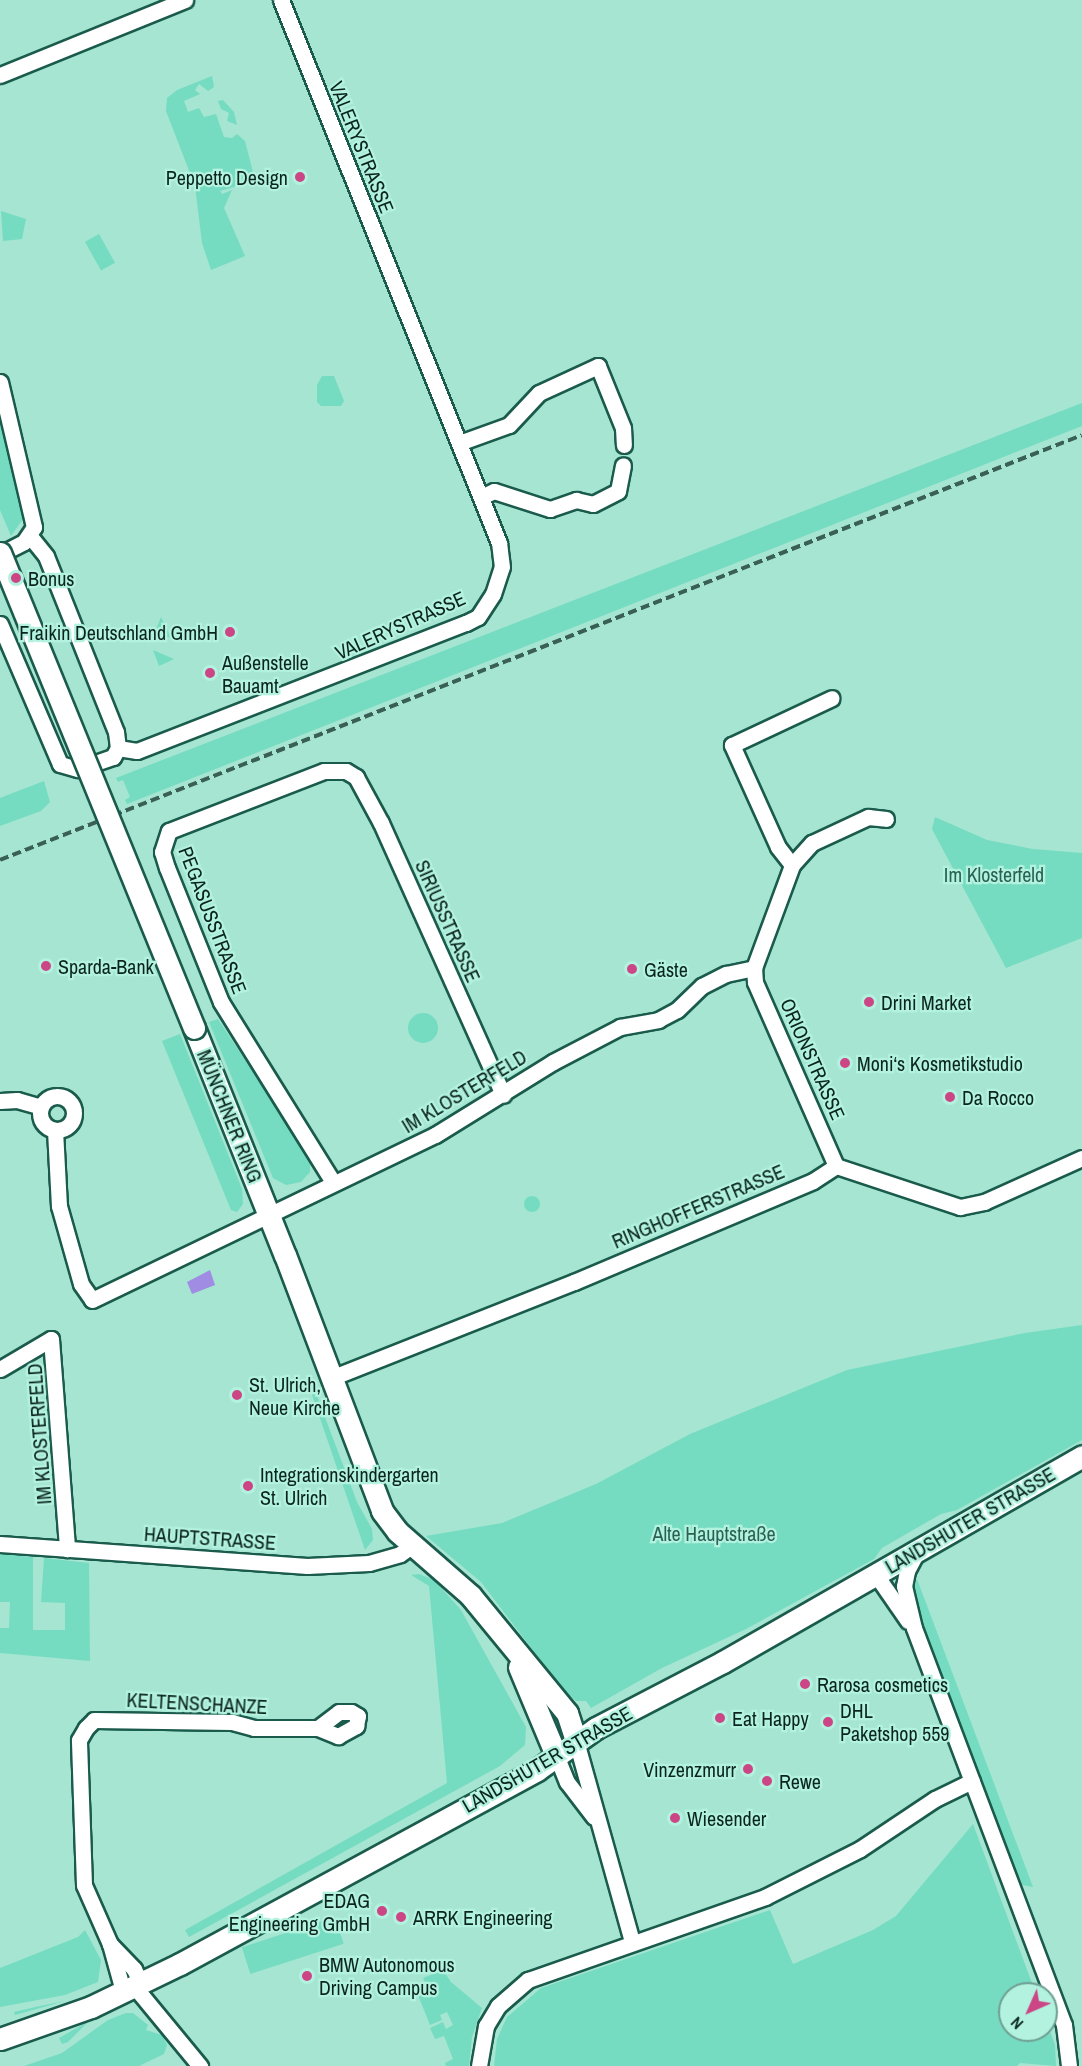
<!DOCTYPE html>
<meta charset="utf-8">
<style>
body{margin:0}
#map{position:relative;width:1082px;height:2066px;overflow:hidden;background:#a5e5d2;font-family:"Archivo Narrow",sans-serif}
div>[style]{position:absolute}
[style*='--x']{left:calc(var(--x)*1px);top:calc(var(--y)*1px);width:calc(var(--w)*1px);rotate:calc(var(--a)*1deg)}
.green>*{inset:0;background:#75dcc1;transform-origin:0 0}
.round{border-radius:50%}
.water>*{inset:0;background:#a18ce3}
.roads{filter:drop-shadow(2px 0 #1a5b4c) drop-shadow(-2px 0 #1a5b4c) drop-shadow(0 2px #1a5b4c) drop-shadow(0 -2px #1a5b4c)}
.street>*{height:15px;margin:-7.5px;padding:0 7.5px;transform-origin:7.5px;border-radius:7.5px;background:#fff}
.street>.ring{margin:-7.5px;padding:0;box-sizing:content-box;background:none;border:15px solid #fff;border-radius:50%}
.secondary>*{height:21px;margin:-10.5px;padding:0 10.5px;transform-origin:10.5px;border-radius:10.5px;background:#fff}
.rail>*{height:4px;margin-top:-2px;transform-origin:0;background:repeating-linear-gradient(90deg,#3a5f55 0 9px,transparent 0 13.5px)}
.bridges{filter:drop-shadow(2px 0 #1a5b4c) drop-shadow(-2px 0 #1a5b4c) drop-shadow(0 2px #1a5b4c) drop-shadow(0 -2px #1a5b4c)}
.secondary-bridge>*{height:21px;margin:-10.5px;padding:0 10.5px;transform-origin:10.5px;border-radius:10.5px;background:#fff}
.dots>*{width:16px;height:16px;translate:-50% -50%;box-sizing:border-box;border:3px solid #b2f2df;border-radius:50%}
span{translate:-50% -50%;white-space:nowrap;text-align:center;line-height:1.15;-webkit-text-stroke:4.5px #b2f2df;paint-order:stroke}
.street-label{font-size:20px;color:#0b251e}
.poi-label{font-size:20px;color:#0b251e}
.right{translate:-100% -50%;text-align:right}
.left{translate:0 -50%;text-align:left}
.park-label{font-size:20px;color:#2a6153}
.north{position:absolute;left:998px;top:1982px;width:60px;height:60px;box-sizing:border-box;background:#b2f2df;border:2px solid #6fa092;border-radius:50%;rotate:225deg;font-size:16px;font-weight:700;line-height:24px;text-align:center;color:#0b251e}
.north::after{content:'';display:block;margin:auto;width:21px;height:27px;background:#cc4686;clip-path:polygon(50% 0,100% 100%,50% 72%,0 100%)}
</style>
<div id="map">
<div class="green">
<div style="clip-path:polygon(212px 76px,214px 87px,208px 91px,199px 84px,195px 90px,200px 94px,184px 101px,188px 112px,199px 108px,204px 117px,216px 114px,224px 137px,232px 138px,237px 134px,245px 141px,253px 172px,252px 182px,220px 191px,222px 194px,232px 190px,224px 208px,245px 256px,211px 270px,202px 243px,195px 186px,166px 111px,167px 98px,177px 90px)"></div>
<div style="clip-path:polygon(223px 100px,234px 112px,237px 125px,227px 121px,229px 113px,221px 109px,218px 101px)"></div>
<div style="clip-path:polygon(1px 211px,26px 219px,22px 239px,3px 241px)"></div>
<div style="left:99px;top:234px;width:33px;height:16px;rotate:61deg"></div>
<div style="clip-path:polygon(322px 376px,334px 376px,344px 401px,341px 406px,321px 406px,317px 402px,317px 385px)"></div>
<div style="clip-path:polygon(1082px 403px,1082px 426px,127px 804px,125px 800px,130px 797px,123px 780px,118px 782px,116px 778px)"></div>
<div style="clip-path:polygon(0 422px,23px 519px,11px 536px,0 510px)"></div>
<div style="clip-path:polygon(161px 617px,171px 638px,155px 632px)"></div>
<div style="clip-path:polygon(153px 650px,174px 659px,159px 666px)"></div>
<div style="clip-path:polygon(44px 781px,50px 802px,41px 811px,0 826px,0 798px)"></div>
<div style="clip-path:polygon(935px 817px,987px 840px,1033px 849px,1082px 853px,1082px 938px,1006px 968px,932px 829px)"></div>
<div class="round" style="left:408px;top:1013px;width:30px;height:30px"></div>
<div style="clip-path:polygon(218px 1019px,310px 1158px,310px 1172px,301px 1182px,286px 1185px,273px 1178px,209px 1022px)"></div>
<div style="clip-path:polygon(180px 1034px,242px 1189px,243px 1204px,237px 1212px,231px 1210px,162px 1041px)"></div>
<div class="round" style="left:524px;top:1196px;width:16px;height:16px"></div>
<div style="clip-path:polygon(1082px 1325px,1082px 1440px,957px 1510px,941px 1514px,882px 1548px,874px 1559px,746px 1629px,662px 1668px,591px 1708px,586px 1701px,576px 1701px,563px 1690px,481px 1582px,426px 1536px,502px 1523px,596px 1484px,690px 1434px,847px 1370px,1025px 1333px)"></div>
<div style="clip-path:polygon(314px 1388px,357px 1502px,372px 1529px,373px 1540px,365px 1550px,310px 1389px)"></div>
<div style="clip-path:polygon(0 1554px,33px 1557px,33px 1630px,65px 1630px,65px 1603px,41px 1602px,44px 1558px,89px 1563px,90px 1661px,0 1653px,0 1628px,9px 1628px,10px 1602px,0 1602px)"></div>
<div style="clip-path:polygon(419px 1574px,434px 1580px,461px 1610px,526px 1727px,525px 1745px,500px 1766px,189px 1937px,185px 1930px,447px 1783px,429px 1586px,411px 1575px)"></div>
<div style="clip-path:polygon(917px 1579px,1033px 1887px,1022px 1885px,913px 1603px,916px 1601px,913px 1592px)"></div>
<div style="clip-path:polygon(973px 1824px,1036px 1994px,1010px 1994px,1010px 2030px,1046px 2030px,1046px 2020px,1055px 2045px,1056px 2066px,1020px 2063px,1017px 2066px,494px 2066px,497px 2039px,507px 2017px,541px 1988px,770px 1910px,793px 1964px,873px 1930px,896px 1916px)"></div>
<div style="left:335px;top:1917px;width:28px;height:98px;rotate:72deg"></div>
<div style="clip-path:polygon(85px 1930px,101px 1960px,98px 1982px,65px 1995px,0 2007px,0 1968px,78px 1937px)"></div>
<div style="clip-path:polygon(443px 1970px,451px 1982px,482px 2008px,472px 2037px,469px 2066px,446px 2066px,445px 2063px,453px 2059px,444px 2036px,435px 2039px,430px 2028px,443px 2022px,446px 2029px,453px 2025px,447px 2012px,440px 2015px,442px 2020px,430px 2025px,418px 1995px,429px 1991px,423px 1978px)"></div>
<div style="clip-path:polygon(65px 2001px,15px 2015px,14px 2012px,40px 2006px)"></div>
<div style="clip-path:polygon(126px 2013px,133px 2013px,148px 2025px,146px 2030px,162px 2035px,167px 2045px,164px 2054px,139px 2066px,24px 2066px,62px 2053px,108px 2020px)"></div>
<div style="clip-path:polygon(89px 2021px,68px 2042px,62px 2044px,59px 2038px)"></div>
</div>
<div class="water">
<div style="clip-path:polygon(210px 1270px,215px 1285px,192px 1294px,187px 1282px)"></div>
</div>
<div class="roads">
<div class="street">
<div style="--x:0;--y:75;--w:200;--a:-22.1"></div>
<div style="--x:0;--y:382;--w:149;--a:76.8"></div>
<div style="--x:34;--y:527;--w:18;--a:124"></div>
<div style="--x:24;--y:542;--w:27;--a:153"></div>
<div style="--x:459;--y:443;--w:53;--a:-19.8"></div>
<div style="--x:509;--y:425;--w:44;--a:-46.8"></div>
<div style="--x:539;--y:393;--w:65;--a:-24.6"></div>
<div style="--x:598;--y:366;--w:67;--a:68"></div>
<div style="--x:623;--y:428;--w:17;--a:87"></div>
<div style="--x:481;--y:497;--w:14;--a:-25"></div>
<div style="--x:494;--y:491;--w:59;--a:17.8"></div>
<div style="--x:550;--y:509;--w:28;--a:-19"></div>
<div style="--x:576;--y:500;--w:17;--a:13"></div>
<div style="--x:593;--y:504;--w:28;--a:-27"></div>
<div style="--x:618;--y:491;--w:26;--a:-79"></div>
<div style="--x:0;--y:624;--w:152;--a:66.8"></div>
<div style="--x:60;--y:764;--w:19;--a:16"></div>
<div style="--x:78;--y:769;--w:37;--a:-19"></div>
<div style="--x:113;--y:757;--w:10;--a:-61"></div>
<div style="--x:118;--y:748;--w:16;--a:-97"></div>
<div style="--x:116;--y:732;--w:189;--a:-111.7"></div>
<div style="--x:46;--y:556;--w:26;--a:-129"></div>
<div style="--x:118;--y:748;--w:19;--a:9"></div>
<div style="--x:137;--y:751;--w:353;--a:-21.3"></div>
<div style="--x:466;--y:623;--w:13;--a:-27"></div>
<div style="--x:478;--y:617;--w:27;--a:-57"></div>
<div style="--x:493;--y:594;--w:28;--a:-72"></div>
<div style="--x:502;--y:567;--w:24;--a:-97"></div>
<div style="--x:499;--y:543;--w:585;--a:-111.87"></div>
<div style="--x:792;--y:865;--w:23;--a:-128"></div>
<div style="--x:778;--y:847;--w:112;--a:-114.3"></div>
<div style="--x:732;--y:745;--w:110;--a:-25.2"></div>
<div class="ring" style="left:40px;top:1096px;width:19px;height:19px"></div>
<div style="--x:0;--y:1101;--w:17;--a:-3"></div>
<div style="--x:17;--y:1100;--w:25;--a:16"></div>
<div style="--x:55;--y:1130;--w:76;--a:87"></div>
<div style="--x:59;--y:1206;--w:81;--a:74.2"></div>
<div style="--x:81;--y:1284;--w:19;--a:55"></div>
<div style="--x:92;--y:1300;--w:381;--a:-25.7"></div>
<div style="--x:435;--y:1135;--w:139;--a:-31.7"></div>
<div style="--x:553;--y:1062;--w:76;--a:-27.6"></div>
<div style="--x:620;--y:1027;--w:39;--a:-10"></div>
<div style="--x:658;--y:1020;--w:21;--a:-28"></div>
<div style="--x:677;--y:1010;--w:35;--a:-44"></div>
<div style="--x:702;--y:986;--w:27;--a:-27"></div>
<div style="--x:726;--y:974;--w:29;--a:-12"></div>
<div style="--x:836;--y:1166;--w:201;--a:-113.8"></div>
<div style="--x:755;--y:982;--w:14;--a:-94"></div>
<div style="--x:754;--y:968;--w:110;--a:-69.7"></div>
<div style="--x:792;--y:865;--w:30;--a:-48"></div>
<div style="--x:812;--y:843;--w:62;--a:-24.9"></div>
<div style="--x:868;--y:817;--w:18;--a:6"></div>
<div style="--x:836;--y:1166;--w:131;--a:18.3"></div>
<div style="--x:960;--y:1207;--w:25;--a:-12"></div>
<div style="--x:984;--y:1202;--w:107;--a:-24.2"></div>
<div style="--x:333;--y:1182;--w:212;--a:-121.9"></div>
<div style="--x:221;--y:1002;--w:144;--a:-111.9"></div>
<div style="--x:167;--y:868;--w:17;--a:-107"></div>
<div style="--x:162;--y:852;--w:22;--a:-72"></div>
<div style="--x:169;--y:831;--w:166;--a:-21.2"></div>
<div style="--x:324;--y:771;--w:22;--a:0"></div>
<div style="--x:346;--y:771;--w:12;--a:31"></div>
<div style="--x:356;--y:777;--w:52;--a:61.5"></div>
<div style="--x:381;--y:823;--w:298;--a:65.8"></div>
<div style="--x:0;--y:1369;--w:59;--a:-30.5"></div>
<div style="--x:51;--y:1339;--w:211;--a:85.6"></div>
<div style="--x:331;--y:1378;--w:261;--a:-21.6"></div>
<div style="--x:574;--y:1282;--w:259;--a:-22.9"></div>
<div style="--x:813;--y:1181;--w:27;--a:-33"></div>
<div style="--x:0;--y:1544;--w:308;--a:4.1"></div>
<div style="--x:307;--y:1566;--w:62;--a:-2.8"></div>
<div style="--x:369;--y:1563;--w:32;--a:-16"></div>
<div style="--x:400;--y:1554;--w:16;--a:-35"></div>
<div style="--x:917;--y:1552;--w:21;--a:118"></div>
<div style="--x:907;--y:1571;--w:15;--a:101"></div>
<div style="--x:904;--y:1586;--w:43;--a:76.6"></div>
<div style="--x:914;--y:1628;--w:424;--a:69.3"></div>
<div style="--x:1064;--y:2025;--w:41;--a:83"></div>
<div style="--x:876;--y:1575;--w:56;--a:55.2"></div>
<div style="--x:576;--y:1741;--w:209;--a:74.4"></div>
<div style="--x:556;--y:1755;--w:29;--a:68"></div>
<div style="--x:567;--y:1782;--w:44;--a:52.4"></div>
<div style="--x:110;--y:1944;--w:49;--a:74.5"></div>
<div style="--x:141;--y:1983;--w:16;--a:-117"></div>
<div style="--x:134;--y:1969;--w:35;--a:-134"></div>
<div style="--x:110;--y:1944;--w:64;--a:-113.8"></div>
<div style="--x:84;--y:1885;--w:145;--a:-92"></div>
<div style="--x:79;--y:1740;--w:14;--a:-60"></div>
<div style="--x:86;--y:1728;--w:11;--a:-45"></div>
<div style="--x:94;--y:1720;--w:138;--a:0.8"></div>
<div style="--x:232;--y:1722;--w:23;--a:15"></div>
<div style="--x:254;--y:1728;--w:64;--a:0"></div>
<div style="--x:318;--y:1728;--w:22;--a:22"></div>
<div style="--x:338;--y:1736;--w:21;--a:-29"></div>
<div style="--x:356;--y:1726;--w:10;--a:-79"></div>
<div style="--x:358;--y:1716;--w:8;--a:-150"></div>
<div style="--x:351;--y:1712;--w:12;--a:180"></div>
<div style="--x:339;--y:1712;--w:26;--a:143"></div>
<div style="--x:134;--y:1986;--w:104;--a:50.5"></div>
<div style="--x:479;--y:2066;--w:41;--a:-80.1"></div>
<div style="--x:486;--y:2026;--w:23;--a:-59"></div>
<div style="--x:498;--y:2006;--w:40;--a:-41"></div>
<div style="--x:528;--y:1980;--w:251;--a:-19.3"></div>
<div style="--x:765;--y:1897;--w:106;--a:-26.8"></div>
<div style="--x:860;--y:1849;--w:90;--a:-33.7"></div>
<div style="--x:935;--y:1799;--w:41;--a:-25.9"></div>
</div>
<div class="secondary">
<div style="--x:194;--y:1028;--w:245;--a:68.2"></div>
<div style="--x:285;--y:1255;--w:274;--a:69.2"></div>
<div style="--x:382;--y:1511;--w:26;--a:53"></div>
<div style="--x:398;--y:1532;--w:96;--a:41.2"></div>
<div style="--x:470;--y:1595;--w:153;--a:50.6"></div>
<div style="--x:567;--y:1713;--w:29;--a:72"></div>
<div style="--x:519;--y:1667;--w:95;--a:67.2"></div>
<div style="--x:0;--y:2039;--w:96;--a:-19.4"></div>
<div style="--x:91;--y:2007;--w:99;--a:-25.8"></div>
<div style="--x:180;--y:1964;--w:406;--a:-28.5"></div>
<div style="--x:537;--y:1770;--w:72;--a:-35.4"></div>
<div style="--x:596;--y:1728;--w:143;--a:-27.5"></div>
<div style="--x:723;--y:1662;--w:414;--a:-29.8"></div>
</div>
</div>
<div class="rail">
<div style="--x:0;--y:860;--w:1162;--a:-21.44"></div>
</div>
<div class="bridges">
<div class="secondary-bridge">
<div style="--x:0;--y:553;--w:513;--a:67.78"></div>
</div>
</div>
<div class="dots">
<div style="left:300px;top:177px;background:#cc4686"></div>
<div style="left:16px;top:578px;background:#cc4686"></div>
<div style="left:230px;top:632px;background:#cc4686"></div>
<div style="left:210px;top:673px;background:#cc4686"></div>
<div style="left:46px;top:966px;background:#cc4686"></div>
<div style="left:632px;top:969px;background:#cc4686"></div>
<div style="left:869px;top:1002px;background:#cc4686"></div>
<div style="left:845px;top:1063px;background:#cc4686"></div>
<div style="left:950px;top:1097px;background:#cc4686"></div>
<div style="left:237px;top:1395px;background:#cc4686"></div>
<div style="left:248px;top:1486px;background:#cc4686"></div>
<div style="left:805px;top:1684px;background:#cc4686"></div>
<div style="left:720px;top:1718px;background:#cc4686"></div>
<div style="left:828px;top:1722px;background:#cc4686"></div>
<div style="left:748px;top:1769px;background:#cc4686"></div>
<div style="left:767px;top:1781px;background:#cc4686"></div>
<div style="left:675px;top:1818px;background:#cc4686"></div>
<div style="left:382px;top:1911px;background:#cc4686"></div>
<div style="left:401px;top:1917px;background:#cc4686"></div>
<div style="left:307px;top:1976px;background:#cc4686"></div>
</div>
<div class="street-label">
<span style="left:362px;top:147px;rotate:68deg">VALERYSTRASSE</span>
<span style="left:400px;top:625px;rotate:-24deg">VALERYSTRASSE</span>
<span style="left:213px;top:920px;rotate:69deg">PEGASUSSTRASSE</span>
<span style="left:448px;top:921px;rotate:66deg">SIRIUSSTRASSE</span>
<span style="left:813px;top:1059px;rotate:66deg">ORIONSTRASSE</span>
<span style="left:464px;top:1091px;rotate:-31deg">IM KLOSTERFELD</span>
<span style="left:230px;top:1116px;rotate:68deg">MÜNCHNER RING</span>
<span style="left:698px;top:1206px;rotate:-23deg">RINGHOFFERSTRASSE</span>
<span style="left:39px;top:1434px;rotate:-94deg">IM KLOSTERFELD</span>
<span style="left:970px;top:1520px;rotate:-30deg">LANDSHUTER STRASSE</span>
<span style="left:210px;top:1538px;rotate:4deg">HAUPTSTRASSE</span>
<span style="left:197px;top:1703px;rotate:3deg">KELTENSCHANZE</span>
<span style="left:547px;top:1759px;rotate:-30deg">LANDSHUTER STRASSE</span>
</div>
<div class="poi-label">
<span class="right" style="left:288px;top:177px">Peppetto Design</span>
<span class="left" style="left:28px;top:578px">Bonus</span>
<span class="right" style="left:218px;top:632px">Fraikin Deutschland GmbH</span>
<span class="left" style="left:222px;top:674px">Außenstelle<br>Bauamt</span>
<span class="left" style="left:58px;top:966px">Sparda-Bank</span>
<span class="left" style="left:644px;top:969px">Gäste</span>
<span class="left" style="left:881px;top:1002px">Drini Market</span>
<span class="left" style="left:857px;top:1063px">Moni‘s Kosmetikstudio</span>
<span class="left" style="left:962px;top:1097px">Da Rocco</span>
<span class="left" style="left:249px;top:1396px">St. Ulrich,<br>Neue Kirche</span>
<span class="left" style="left:260px;top:1486px">Integrationskindergarten<br>St. Ulrich</span>
<span class="left" style="left:817px;top:1684px">Rarosa cosmetics</span>
<span class="left" style="left:840px;top:1722px">DHL<br>Paketshop 559</span>
<span class="left" style="left:732px;top:1718px">Eat Happy</span>
<span class="right" style="left:736px;top:1769px">Vinzenzmurr</span>
<span class="left" style="left:779px;top:1781px">Rewe</span>
<span class="left" style="left:687px;top:1818px">Wiesender</span>
<span class="right" style="left:370px;top:1912px">EDAG<br>Engineering GmbH</span>
<span class="left" style="left:413px;top:1917px">ARRK Engineering</span>
<span class="left" style="left:319px;top:1976px">BMW Autonomous<br>Driving Campus</span>
</div>
<div class="park-label">
<span style="left:994px;top:874px">Im Klosterfeld</span>
<span style="left:714px;top:1533px">Alte Hauptstraße</span>
</div>
<div class="north">N</div>
</div>
